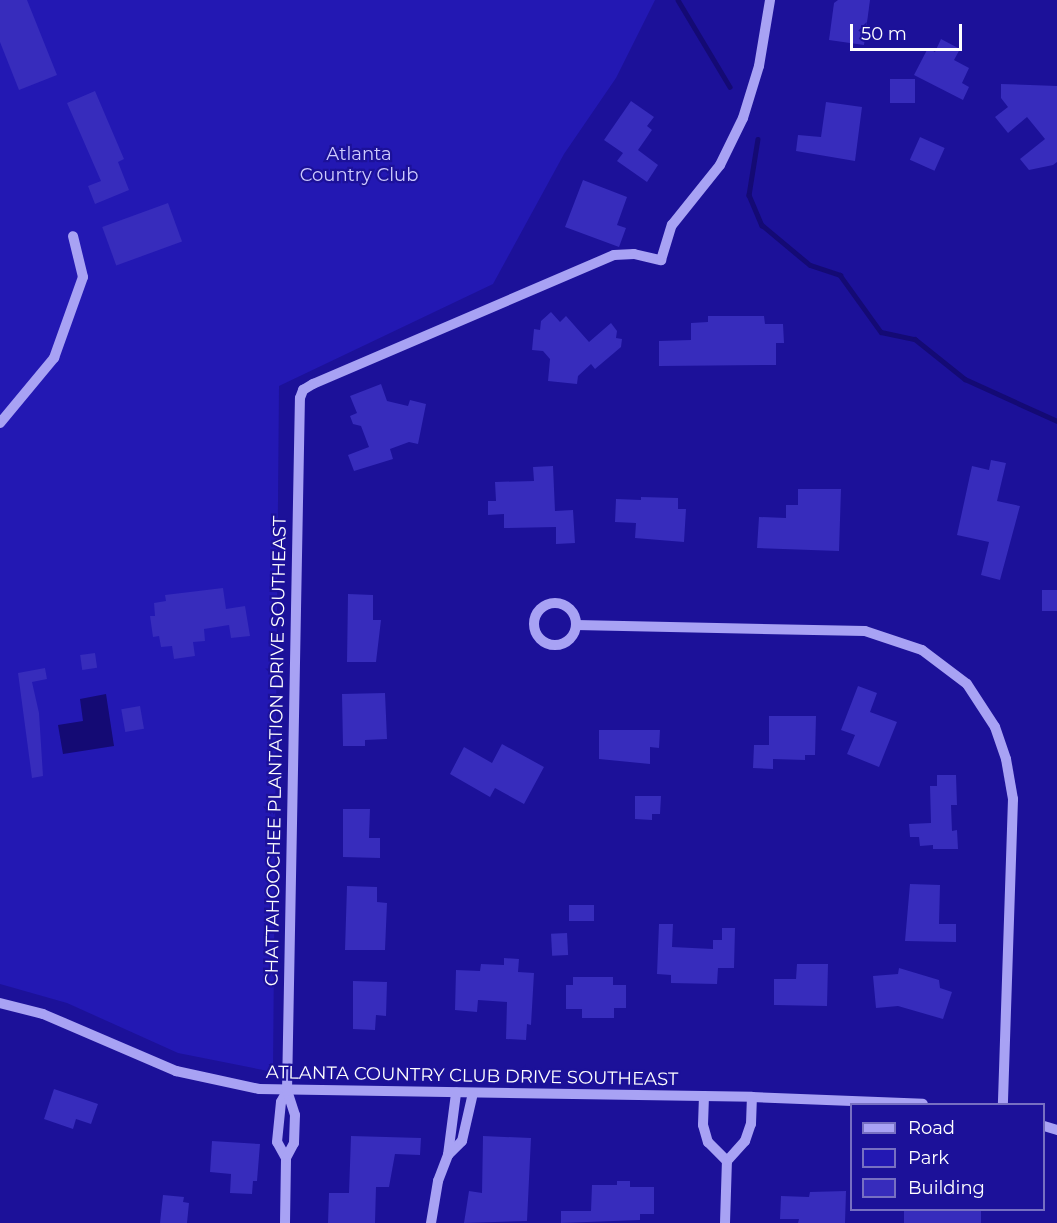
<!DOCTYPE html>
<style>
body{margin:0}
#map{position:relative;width:1057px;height:1223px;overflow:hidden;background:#1c1199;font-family:Montserrat,sans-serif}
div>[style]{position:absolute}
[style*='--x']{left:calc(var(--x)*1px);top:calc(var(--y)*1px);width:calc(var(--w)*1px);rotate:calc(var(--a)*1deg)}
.green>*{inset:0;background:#2318b3}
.water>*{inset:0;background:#140a74}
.stream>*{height:4.5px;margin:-2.25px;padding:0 2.25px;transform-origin:2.25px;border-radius:2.25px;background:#140a74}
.building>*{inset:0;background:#372cbc;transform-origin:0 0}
.minor>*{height:10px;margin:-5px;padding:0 5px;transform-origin:5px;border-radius:5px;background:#a8a2f4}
.minor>.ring{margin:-5px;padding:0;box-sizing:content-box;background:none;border:10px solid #a8a2f4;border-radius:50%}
span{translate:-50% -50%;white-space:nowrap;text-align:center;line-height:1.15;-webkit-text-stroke:4.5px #1c1199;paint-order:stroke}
.park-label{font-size:18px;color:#cecbfe}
.street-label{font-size:18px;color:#fff}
.legend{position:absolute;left:850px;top:1103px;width:195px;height:108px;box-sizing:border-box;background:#1c1199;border:2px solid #7770c2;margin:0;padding:8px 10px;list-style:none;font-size:18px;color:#fff}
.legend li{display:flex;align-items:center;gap:12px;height:30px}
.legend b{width:30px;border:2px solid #7770c2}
.scale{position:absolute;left:850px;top:24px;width:112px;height:27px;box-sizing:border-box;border:3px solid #fff;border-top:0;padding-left:8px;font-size:18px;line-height:21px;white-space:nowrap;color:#fff;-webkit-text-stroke:4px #1c1199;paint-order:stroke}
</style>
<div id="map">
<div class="green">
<div style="clip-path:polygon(0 0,655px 0,616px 78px,564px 154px,493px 284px,279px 386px,273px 1072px,178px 1053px,67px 1003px,0 984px)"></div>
</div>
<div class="water">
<div style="clip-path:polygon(106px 694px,114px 746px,63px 754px,58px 725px,83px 721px,80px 699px)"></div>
</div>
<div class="stream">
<div style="--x:678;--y:0;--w:101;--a:59.1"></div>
<div style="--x:758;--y:139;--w:57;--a:99.1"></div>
<div style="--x:749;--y:195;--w:33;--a:67"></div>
<div style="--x:762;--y:225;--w:62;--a:39.8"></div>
<div style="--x:810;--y:265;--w:32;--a:18"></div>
<div style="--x:840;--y:275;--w:70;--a:54.3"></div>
<div style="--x:881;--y:332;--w:35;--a:12"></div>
<div style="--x:915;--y:339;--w:64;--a:38.7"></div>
<div style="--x:965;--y:379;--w:101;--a:24.5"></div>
</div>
<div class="building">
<div style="clip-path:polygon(0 0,27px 0,57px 75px,19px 90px,0 42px)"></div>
<div style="clip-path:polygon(838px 0,870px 0,864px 45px,829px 40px,834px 3px)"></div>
<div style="clip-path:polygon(941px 39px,960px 49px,954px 60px,969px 68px,962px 83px,969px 87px,963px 100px,914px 75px,928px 48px,935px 52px)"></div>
<div style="left:890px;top:79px;width:25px;height:24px"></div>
<div style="clip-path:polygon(1001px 84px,1057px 86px,1057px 162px,1053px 165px,1029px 170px,1020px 159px,1045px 139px,1027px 117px,1008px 133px,995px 117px,1008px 107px,1001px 98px)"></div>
<div style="clip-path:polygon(95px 91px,124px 159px,118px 162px,129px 190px,95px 204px,88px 186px,101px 181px,67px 103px)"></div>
<div style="clip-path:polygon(631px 101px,654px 117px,647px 126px,652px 130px,638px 150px,658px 165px,647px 182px,617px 161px,623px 153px,604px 140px)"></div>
<div style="clip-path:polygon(826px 102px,862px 107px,855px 161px,796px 151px,798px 135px,821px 137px)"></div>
<div style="left:920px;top:137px;width:27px;height:25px;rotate:24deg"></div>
<div style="clip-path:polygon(583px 180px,627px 197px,617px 225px,626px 228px,619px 247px,565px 227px)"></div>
<div style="left:168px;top:203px;width:41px;height:70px;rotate:70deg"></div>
<div style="clip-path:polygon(551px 312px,560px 322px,566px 316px,589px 342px,611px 323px,617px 331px,616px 338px,622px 339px,621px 347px,595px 369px,591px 364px,578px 376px,577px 384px,548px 381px,550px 359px,543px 351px,532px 350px,534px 329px,540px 330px,541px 321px)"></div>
<div style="clip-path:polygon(708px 316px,764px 316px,765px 324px,783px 324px,784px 343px,776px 343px,776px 365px,659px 366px,659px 341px,691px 340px,691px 323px,708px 322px)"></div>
<div style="clip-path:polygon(381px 384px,387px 401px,408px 406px,410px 400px,426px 404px,418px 444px,409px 442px,390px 449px,393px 459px,354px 471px,348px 455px,369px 447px,361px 426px,353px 424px,350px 416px,357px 413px,350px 396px)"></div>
<div style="clip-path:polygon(991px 460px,1006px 463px,997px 501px,1020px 506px,1000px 580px,981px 575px,989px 542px,957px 535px,972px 466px,989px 470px)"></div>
<div style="clip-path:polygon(553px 466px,555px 511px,573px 510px,575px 543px,556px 544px,556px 527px,504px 528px,504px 514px,488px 515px,488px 501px,496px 501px,495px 482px,534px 481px,533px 467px)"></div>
<div style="clip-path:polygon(798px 489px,841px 489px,839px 551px,757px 548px,759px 517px,786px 518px,786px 505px,798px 505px)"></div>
<div style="clip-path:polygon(641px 497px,678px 498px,678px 509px,686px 509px,684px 542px,635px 538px,636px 523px,615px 522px,616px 499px,641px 500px)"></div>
<div style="clip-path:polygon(223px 588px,226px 609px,245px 606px,250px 636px,231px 638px,229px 625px,204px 629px,205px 641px,193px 642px,195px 656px,174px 659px,172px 646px,161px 647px,159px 636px,153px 637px,150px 616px,155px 616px,154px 603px,166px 601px,165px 595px)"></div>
<div style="left:1042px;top:590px;width:15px;height:21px"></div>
<div style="clip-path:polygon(348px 594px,373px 595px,373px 620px,381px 620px,376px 662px,347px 662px)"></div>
<div style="left:95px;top:653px;width:15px;height:15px;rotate:82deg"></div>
<div style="clip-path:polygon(45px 668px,47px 679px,32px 682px,39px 713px,43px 776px,32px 778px,18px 673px)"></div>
<div style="clip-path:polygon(858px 686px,877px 693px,870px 712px,897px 722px,879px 767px,847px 754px,855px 735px,841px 730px)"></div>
<div style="clip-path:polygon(385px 693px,387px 739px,365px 740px,365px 746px,343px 746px,342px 694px)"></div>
<div style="left:140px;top:706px;width:23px;height:19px;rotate:80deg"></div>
<div style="clip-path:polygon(769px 716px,816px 716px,815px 755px,805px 755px,805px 760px,773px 759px,773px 769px,753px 768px,754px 745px,769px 745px)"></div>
<div style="clip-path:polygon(599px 730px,660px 730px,659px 748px,650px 747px,650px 764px,599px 759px)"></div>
<div style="clip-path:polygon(502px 744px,544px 767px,524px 804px,495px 788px,490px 797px,450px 774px,464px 747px,492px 763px)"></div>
<div style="clip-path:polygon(937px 775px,956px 775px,957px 805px,951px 805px,952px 831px,957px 830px,958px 849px,933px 849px,933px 845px,920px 846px,919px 837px,910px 837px,909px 824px,931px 823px,930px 786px,937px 786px)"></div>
<div style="clip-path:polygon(635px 796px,661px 796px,660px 814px,652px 814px,652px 820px,635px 819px)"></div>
<div style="clip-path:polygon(343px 809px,370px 809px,369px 838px,380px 838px,380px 858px,343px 857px)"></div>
<div style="clip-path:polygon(910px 884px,940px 885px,939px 924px,956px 924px,956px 942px,905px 941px)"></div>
<div style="clip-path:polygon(347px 886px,377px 887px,377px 902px,387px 903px,385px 950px,345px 950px)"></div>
<div style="left:569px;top:905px;width:25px;height:16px"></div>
<div style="clip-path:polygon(659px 924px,673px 924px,672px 947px,713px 949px,713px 940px,722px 940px,722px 928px,735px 928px,734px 968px,718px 968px,717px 984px,671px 983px,671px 975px,657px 974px)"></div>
<div style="left:567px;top:933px;width:22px;height:16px;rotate:87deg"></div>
<div style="clip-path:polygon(504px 958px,519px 959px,518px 972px,534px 973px,531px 1025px,527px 1024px,526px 1040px,506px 1039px,507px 1002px,478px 1000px,477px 1012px,455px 1010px,456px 970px,480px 971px,481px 964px,504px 965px)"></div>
<div style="clip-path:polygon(797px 964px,828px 964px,827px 1006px,774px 1005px,774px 979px,796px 979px)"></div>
<div style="clip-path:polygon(899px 968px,939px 980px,940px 988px,952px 992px,943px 1019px,898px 1006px,876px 1008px,873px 976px,898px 974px)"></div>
<div style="clip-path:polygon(573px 977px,613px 977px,613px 985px,626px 985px,626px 1008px,614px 1008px,614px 1018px,582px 1018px,582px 1009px,566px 1009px,566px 985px,573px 985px)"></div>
<div style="clip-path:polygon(353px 981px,387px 982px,386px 1016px,376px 1015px,375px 1030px,353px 1029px)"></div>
<div style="clip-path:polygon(54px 1089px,98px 1104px,91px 1124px,76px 1119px,73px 1129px,44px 1119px)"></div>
<div style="clip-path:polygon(351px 1136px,421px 1138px,420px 1155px,395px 1154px,389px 1187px,376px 1187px,375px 1223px,328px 1223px,329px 1193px,349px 1193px)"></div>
<div style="clip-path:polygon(483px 1136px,531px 1138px,527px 1221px,464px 1223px,469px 1191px,482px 1193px)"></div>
<div style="clip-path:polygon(212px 1141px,260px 1144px,257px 1181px,253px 1181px,252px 1194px,230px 1193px,231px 1174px,210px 1172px)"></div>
<div style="clip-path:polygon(617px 1181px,630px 1181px,630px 1187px,654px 1187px,654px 1214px,640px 1214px,640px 1220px,561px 1223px,561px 1211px,591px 1211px,592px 1185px,617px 1185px)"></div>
<div style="clip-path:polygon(846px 1191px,845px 1223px,798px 1223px,799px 1219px,780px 1219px,781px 1196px,809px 1197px,810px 1192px)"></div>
<div style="clip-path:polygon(163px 1195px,184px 1197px,183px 1202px,189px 1203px,187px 1223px,160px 1223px)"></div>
<div style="left:904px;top:1209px;width:77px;height:14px"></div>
</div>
<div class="minor">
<div style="--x:0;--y:423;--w:85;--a:-50.3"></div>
<div style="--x:54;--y:358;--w:86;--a:-70.3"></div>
<div style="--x:83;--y:277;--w:42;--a:-103.7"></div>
<div class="ring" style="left:534px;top:603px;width:32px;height:32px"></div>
<div style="--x:576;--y:625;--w:289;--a:1.2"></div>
<div style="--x:865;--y:631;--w:60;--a:18.4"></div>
<div style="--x:922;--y:650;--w:56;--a:37.1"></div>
<div style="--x:967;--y:684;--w:51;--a:56.9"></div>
<div style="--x:995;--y:727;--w:34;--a:71"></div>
<div style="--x:1006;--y:759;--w:41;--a:80.1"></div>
<div style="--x:1013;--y:799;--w:305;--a:91.9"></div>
<div style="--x:0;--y:1003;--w:44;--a:14.3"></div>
<div style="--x:43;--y:1014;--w:145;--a:23.2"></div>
<div style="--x:176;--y:1071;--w:85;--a:12.2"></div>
<div style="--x:259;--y:1089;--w:493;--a:0.9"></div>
<div style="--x:752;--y:1097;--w:171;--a:2.3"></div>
<div style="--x:704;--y:1096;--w:29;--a:92"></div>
<div style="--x:703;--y:1125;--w:18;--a:74"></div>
<div style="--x:708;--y:1142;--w:27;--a:45"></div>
<div style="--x:1044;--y:1126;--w:14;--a:17"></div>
<div style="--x:448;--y:1155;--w:20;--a:-45"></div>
<div style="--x:462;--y:1141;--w:49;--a:-77.1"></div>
<div style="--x:286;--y:1158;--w:18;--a:-119"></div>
<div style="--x:277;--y:1142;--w:40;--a:-84.3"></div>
<div style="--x:281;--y:1102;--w:13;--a:-61"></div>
<div style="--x:285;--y:1223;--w:65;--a:-89.1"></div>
<div style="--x:286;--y:1158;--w:17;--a:-62"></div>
<div style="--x:294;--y:1143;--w:28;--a:-88"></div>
<div style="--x:295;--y:1115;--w:25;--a:-108"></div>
<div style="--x:287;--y:1091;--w:693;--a:-88.93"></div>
<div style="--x:300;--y:398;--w:9;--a:-69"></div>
<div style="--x:303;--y:390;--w:12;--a:-31"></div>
<div style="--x:313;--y:384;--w:327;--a:-23.2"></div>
<div style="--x:614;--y:255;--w:20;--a:-3"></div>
<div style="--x:634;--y:254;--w:28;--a:13"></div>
<div style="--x:661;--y:260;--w:37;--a:-73"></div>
<div style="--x:672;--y:225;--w:77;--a:-51.3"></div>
<div style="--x:720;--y:165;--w:52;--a:-63.9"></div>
<div style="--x:743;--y:118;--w:54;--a:-72.9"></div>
<div style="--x:759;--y:66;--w:67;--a:-80.5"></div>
<div style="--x:431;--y:1223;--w:43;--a:-80.5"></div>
<div style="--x:438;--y:1181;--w:28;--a:-69"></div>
<div style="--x:448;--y:1155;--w:63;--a:-82.6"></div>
<div style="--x:725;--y:1223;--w:62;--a:-88.2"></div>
<div style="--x:727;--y:1161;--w:27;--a:-48"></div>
<div style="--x:745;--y:1141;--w:18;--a:-71"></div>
<div style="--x:751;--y:1124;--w:27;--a:-88"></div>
</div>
<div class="park-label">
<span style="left:359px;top:165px">Atlanta<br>Country Club</span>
</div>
<div class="street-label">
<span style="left:276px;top:751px;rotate:-89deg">CHATTAHOOCHEE PLANTATION DRIVE SOUTHEAST</span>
<span style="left:472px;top:1076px;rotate:1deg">ATLANTA COUNTRY CLUB DRIVE SOUTHEAST</span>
</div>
<ul class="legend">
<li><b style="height:8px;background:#a8a2f4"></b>Road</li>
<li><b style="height:16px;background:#2318b3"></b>Park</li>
<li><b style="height:16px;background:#372cbc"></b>Building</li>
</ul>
<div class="scale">50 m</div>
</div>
